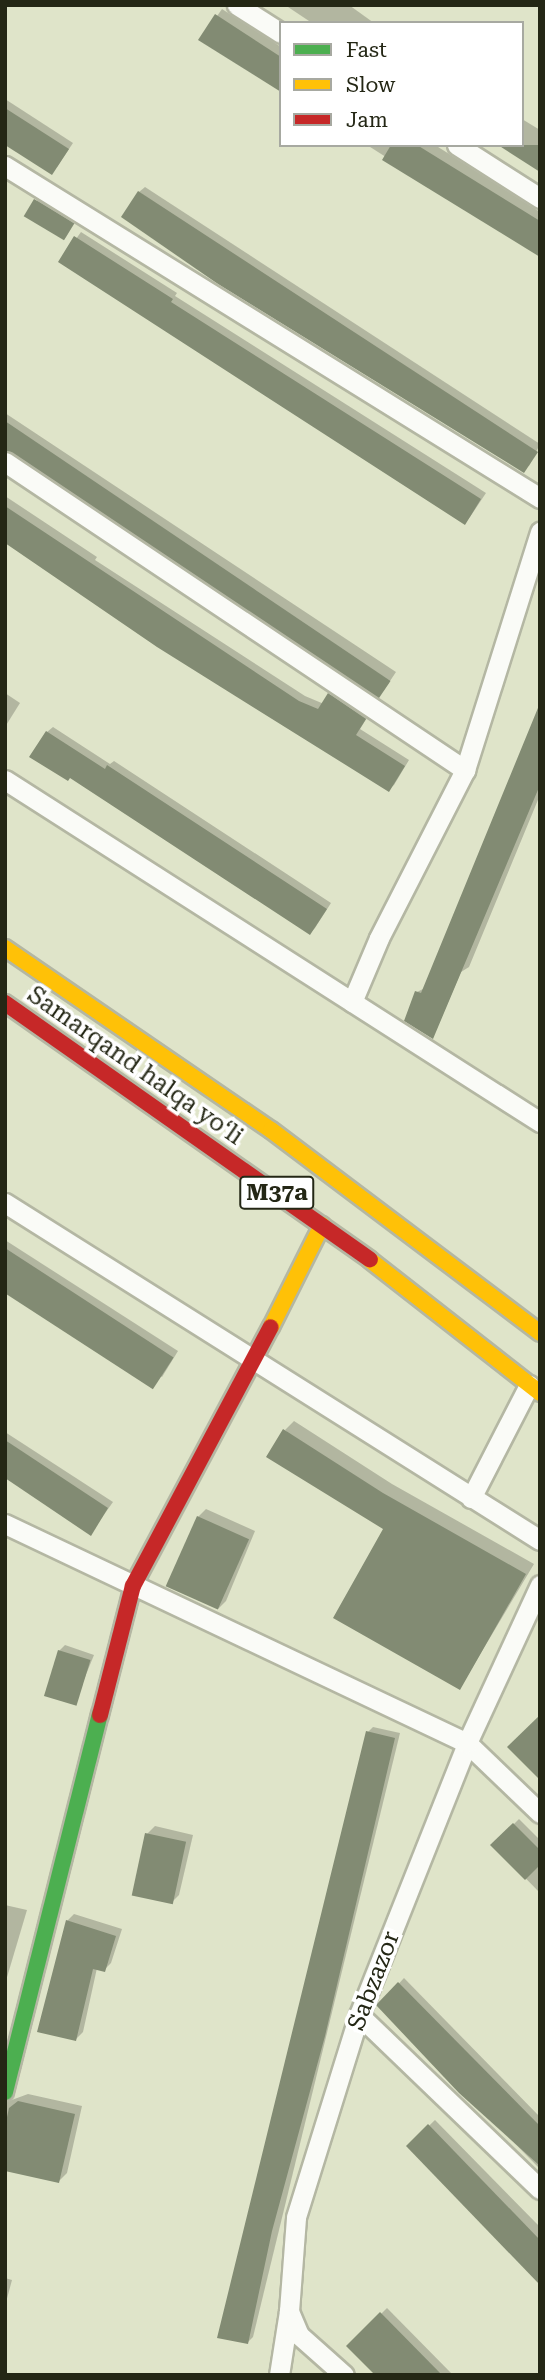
<!DOCTYPE html>
<meta charset="utf-8">
<style>
body{margin:0}
#map{position:relative;width:545px;height:2380px;overflow:hidden;background:#dfe4c9;font-family:"Roboto Serif",serif}
div>[style]{position:absolute}
[style*='--x']{left:calc(var(--x)*1px);top:calc(var(--y)*1px);width:calc(var(--w)*1px);rotate:calc(var(--a)*1deg)}
.shadow>*{inset:0;background:#0003;transform-origin:0 0}
.building>*{inset:0;background:#828b73;transform-origin:0 0}
.roads{filter:drop-shadow(2px 0 #b4b7a3) drop-shadow(-2px 0 #b4b7a3) drop-shadow(0 2px #b4b7a3) drop-shadow(0 -2px #b4b7a3)}
.street>*{height:19px;margin:-9.5px;padding:0 9.5px;transform-origin:9.5px;border-radius:9.5px;background:#fafbf7}
.fast>*{height:16px;margin:-8px;padding:0 8px;transform-origin:8px;border-radius:8px;background:#4caf50}
.slow>*{height:16px;margin:-8px;padding:0 8px;transform-origin:8px;border-radius:8px;background:#ffc107}
.jam>*{height:16px;margin:-8px;padding:0 8px;transform-origin:8px;border-radius:8px;background:#c62828}
span{translate:-50% -50%;white-space:nowrap;text-align:center;line-height:1.15;-webkit-text-stroke:7px #fff;paint-order:stroke}
.shield-label span{padding:2px 5px;background:#fff;border:2px solid;border-radius:5px;-webkit-text-stroke-width:0}
.shield-label{font-size:23px;color:#242715;font-weight:700}
.street-label{font-size:24px;color:#242715}
.frame{position:absolute;inset:0;border:7px solid #242715;pointer-events:none}
.legend{position:absolute;left:279px;top:21px;width:245px;height:126px;box-sizing:border-box;background:#fff;border:2px solid #a7a9a1;margin:0;padding:9px 12px;list-style:none;font-size:21px;color:#242715}
.legend li{display:flex;align-items:center;gap:14px;height:35px}
.legend b{width:35px;border:2px solid #a7a9a1}
</style>
<div id="map">
<div class="shadow">
<div style="clip-path:polygon(285px 5px,349px 5px,374px 23px,312px 23px)"></div>
<div style="clip-path:polygon(222px 9px,281px 47px,281px 90px,201px 39px)"></div>
<div style="clip-path:polygon(5px 99px,73px 143px,57px 167px,5px 142px)"></div>
<div style="clip-path:polygon(522px 119px,540px 130px,540px 171px,522px 145px)"></div>
<div style="clip-path:polygon(367px 145px,435px 145px,540px 212px,540px 255px)"></div>
<div style="clip-path:polygon(145px 187px,540px 444px,529px 466px,139px 192px)"></div>
<div style="left:41px;top:194px;width:44px;height:26px;rotate:32deg"></div>
<div style="clip-path:polygon(81px 232px,177px 293px,175px 296px,486px 493px,470px 517px,465px 522px,60px 261px)"></div>
<div style="clip-path:polygon(5px 413px,396px 672px,384px 690px,379px 696px,12px 450px,5px 451px)"></div>
<div style="clip-path:polygon(5px 496px,97px 557px,95px 560px,305px 696px,324px 704px,335px 689px,370px 713px,360px 729px,409px 760px,394px 785px,388px 790px,5px 541px)"></div>
<div style="clip-path:polygon(5px 693px,20px 703px,5px 727px)"></div>
<div style="clip-path:polygon(540px 707px,540px 795px,469px 967px,461px 972px,433px 1037px,417px 992px,425px 988px)"></div>
<div style="clip-path:polygon(53px 727px,110px 764px,114px 761px,331px 903px,315px 928px,310px 933px,47px 732px)"></div>
<div style="clip-path:polygon(5px 1240px,178px 1351px,162px 1377px,5px 1285px)"></div>
<div style="clip-path:polygon(294px 1421px,392px 1484px,534px 1564px,460px 1688px,385px 1528px,285px 1430px)"></div>
<div style="clip-path:polygon(5px 1432px,113px 1502px,91px 1533px,5px 1477px)"></div>
<div style="clip-path:polygon(206px 1509px,255px 1531px,226px 1601px,218px 1609px,198px 1517px)"></div>
<div style="clip-path:polygon(65px 1645px,94px 1655px,74px 1704px,59px 1651px)"></div>
<div style="clip-path:polygon(373px 1727px,400px 1733px,253px 2337px,247px 2343px,368px 1732px)"></div>
<div style="clip-path:polygon(519px 1819px,540px 1840px,540px 1893px,493px 1845px)"></div>
<div style="clip-path:polygon(155px 1826px,193px 1835px,179px 1895px,171px 1903px,147px 1834px)"></div>
<div style="clip-path:polygon(5px 1905px,27px 1910px,5px 1984px)"></div>
<div style="clip-path:polygon(74px 1914px,122px 1929px,111px 1963px,104px 1970px,97px 1968px,83px 2032px,76px 2039px,67px 1921px)"></div>
<div style="clip-path:polygon(404px 1978px,540px 2117px,540px 2169px,379px 2005px)"></div>
<div style="clip-path:polygon(28px 2094px,82px 2106px,67px 2173px,59px 2181px,5px 2169px,5px 2097px,9px 2101px)"></div>
<div style="clip-path:polygon(435px 2120px,540px 2227px,540px 2280px,408px 2146px)"></div>
<div style="clip-path:polygon(5px 2278px,12px 2280px,5px 2306px)"></div>
<div style="clip-path:polygon(387px 2308px,453px 2375px,377px 2375px,349px 2346px)"></div>
</div>
<div class="building">
<div style="clip-path:polygon(215px 14px,281px 57px,281px 92px,198px 40px)"></div>
<div style="clip-path:polygon(5px 108px,69px 149px,52px 175px,5px 145px)"></div>
<div style="clip-path:polygon(391px 145px,417px 145px,540px 221px,540px 257px,382px 160px)"></div>
<div style="clip-path:polygon(498px 145px,540px 145px,540px 172px)"></div>
<div style="clip-path:polygon(138px 191px,538px 452px,524px 473px,218px 284px,121px 217px)"></div>
<div style="left:34px;top:199px;width:47px;height:20px;rotate:31deg"></div>
<div style="clip-path:polygon(74px 236px,173px 299px,171px 302px,481px 499px,465px 525px,58px 262px)"></div>
<div style="left:5px;top:421px;width:465px;height:29px;rotate:34deg"></div>
<div style="clip-path:polygon(5px 506px,299px 701px,318px 709px,328px 693px,366px 719px,356px 735px,405px 766px,389px 792px,157px 647px,5px 543px)"></div>
<div style="clip-path:polygon(540px 703px,540px 785px,433px 1039px,404px 1021px,415px 991px,421px 993px)"></div>
<div style="clip-path:polygon(46px 731px,105px 769px,107px 765px,327px 909px,310px 935px,70px 778px,68px 781px,29px 757px)"></div>
<div style="left:5px;top:1248px;width:201px;height:38px;rotate:33deg"></div>
<div style="clip-path:polygon(283px 1429px,383px 1493px,526px 1574px,460px 1690px,333px 1618px,383px 1529px,266px 1457px)"></div>
<div style="clip-path:polygon(5px 1440px,108px 1508px,91px 1536px,5px 1478px)"></div>
<div style="left:197px;top:1516px;width:57px;height:77px;rotate:24deg"></div>
<div style="left:58px;top:1650px;width:34px;height:48px;rotate:17deg"></div>
<div style="clip-path:polygon(540px 1715px,540px 1780px,507px 1747px)"></div>
<div style="clip-path:polygon(366px 1731px,395px 1738px,325px 2036px,272px 2231px,248px 2344px,217px 2338px)"></div>
<div style="clip-path:polygon(513px 1823px,540px 1850px,540px 1865px,525px 1880px,490px 1845px)"></div>
<div style="left:145px;top:1833px;width:42px;height:64px;rotate:12deg"></div>
<div style="clip-path:polygon(66px 1920px,116px 1936px,105px 1972px,93px 1969px,76px 2041px,37px 2032px)"></div>
<div style="clip-path:polygon(398px 1982px,540px 2126px,540px 2166px,459px 2093px,376px 2005px)"></div>
<div style="clip-path:polygon(18px 2101px,75px 2114px,59px 2183px,5px 2171px,5px 2126px,9px 2108px)"></div>
<div style="clip-path:polygon(428px 2124px,540px 2240px,540px 2285px,406px 2146px)"></div>
<div style="clip-path:polygon(380px 2312px,442px 2375px,375px 2375px,346px 2346px)"></div>
</div>
<div class="roads">
<div class="street">
<div style="--x:237;--y:5;--w:52;--a:32.5"></div>
<div style="--x:457;--y:145;--w:98;--a:32.6"></div>
<div style="--x:5;--y:166;--w:630;--a:31.82"></div>
<div style="--x:5;--y:462;--w:554;--a:33.8"></div>
<div style="--x:5;--y:780;--w:635;--a:32.59"></div>
<div style="--x:352;--y:1002;--w:69;--a:-67.1"></div>
<div style="--x:379;--y:938;--w:189;--a:-62.9"></div>
<div style="--x:465;--y:770;--w:250;--a:-72.5"></div>
<div style="--x:5;--y:1203;--w:632;--a:32.21"></div>
<div style="--x:471;--y:1498;--w:127;--a:-62.8"></div>
<div style="--x:5;--y:1524;--w:511;--a:25.36"></div>
<div style="--x:467;--y:1743;--w:101;--a:43.8"></div>
<div style="--x:359;--y:2015;--w:251;--a:43.9"></div>
<div style="--x:279;--y:2375;--w:65;--a:-81.1"></div>
<div style="--x:344;--y:2375;--w:60;--a:-138.4"></div>
<div style="--x:299;--y:2335;--w:26;--a:-113"></div>
<div style="--x:289;--y:2311;--w:94;--a:-85.7"></div>
<div style="--x:296;--y:2217;--w:212;--a:-72.7"></div>
<div style="--x:359;--y:2015;--w:293;--a:-68.3"></div>
<div style="--x:467;--y:1743;--w:174;--a:-65.2"></div>
</div>
<div class="fast">
<div style="--x:5;--y:2092;--w:389;--a:-75.9"></div>
</div>
<div class="slow">
<div style="--x:5;--y:948;--w:322;--a:34.4"></div>
<div style="--x:271;--y:1130;--w:337;--a:37"></div>
<div style="--x:370;--y:1260;--w:216;--a:38"></div>
<div style="--x:271;--y:1327;--w:114;--a:-63.4"></div>
</div>
<div class="jam">
<div style="--x:5;--y:1003;--w:446;--a:35.1"></div>
<div style="--x:100;--y:1715;--w:133;--a:-75.7"></div>
<div style="--x:133;--y:1586;--w:293;--a:-62"></div>
</div>
</div>
<div class="shield-label">
<span style="left:277px;top:1193px">M37a</span>
</div>
<div class="street-label">
<span style="left:135px;top:1066px;rotate:35deg">Samarqand halqa yoʻli</span>
<span style="left:374px;top:1981px;rotate:-69deg">Sabzazor</span>
</div>
<div class="frame"></div>
<ul class="legend">
<li><b style="height:9px;background:#4caf50"></b>Fast</li>
<li><b style="height:9px;background:#ffc107"></b>Slow</li>
<li><b style="height:9px;background:#c62828"></b>Jam</li>
</ul>
</div>
